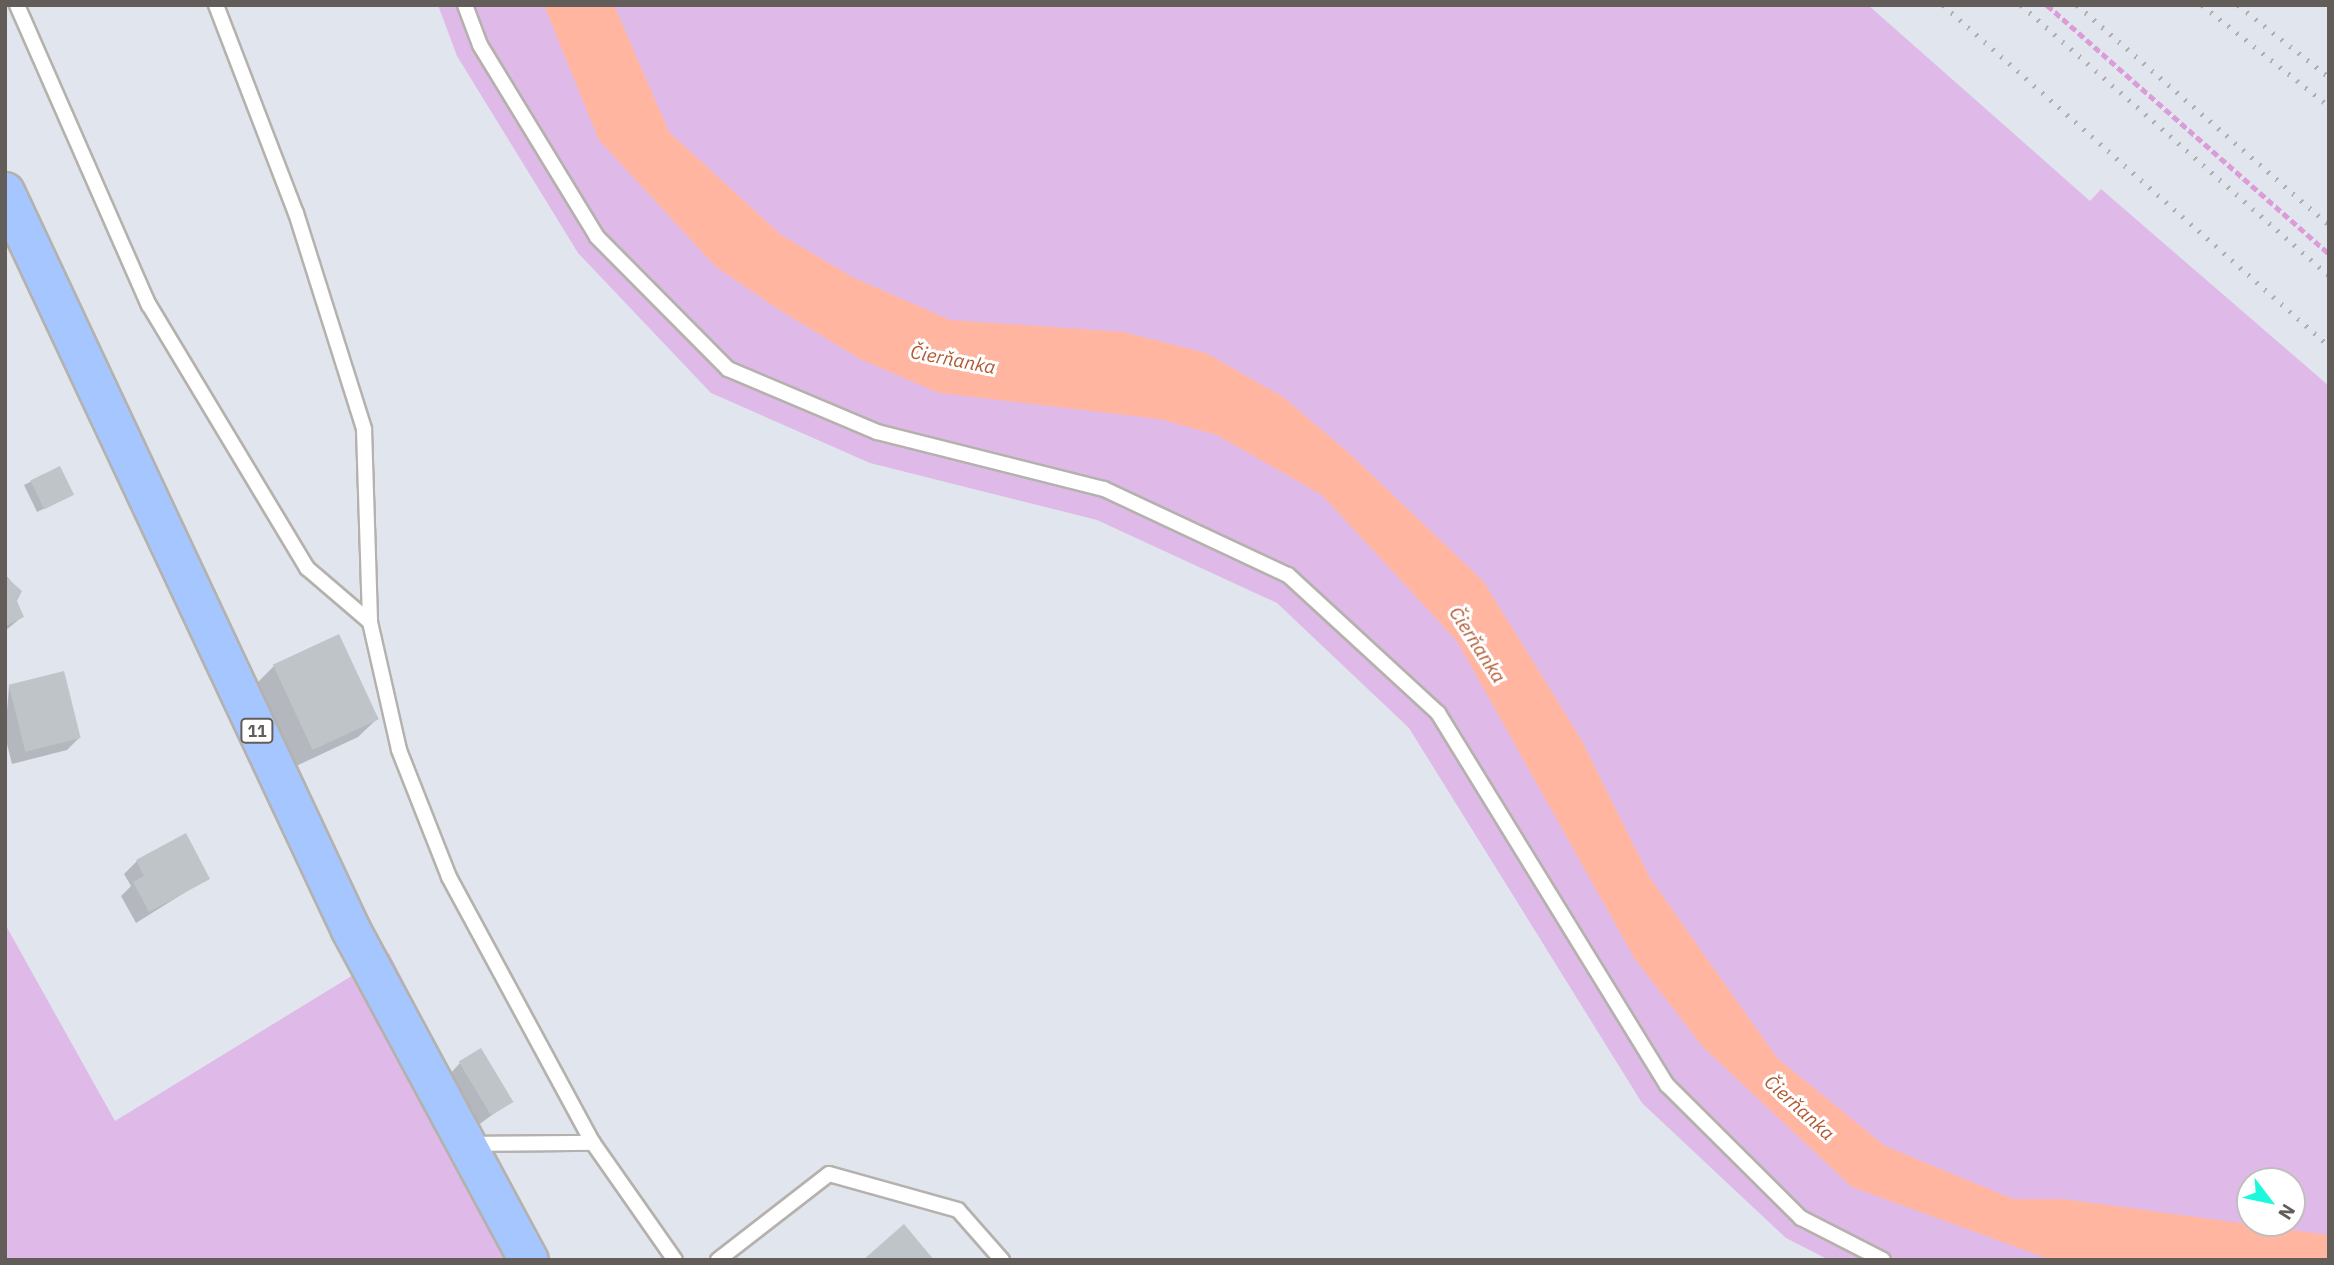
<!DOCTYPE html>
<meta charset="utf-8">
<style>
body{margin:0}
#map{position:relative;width:2334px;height:1265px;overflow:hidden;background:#e1e6ee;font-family:"IBM Plex Sans",sans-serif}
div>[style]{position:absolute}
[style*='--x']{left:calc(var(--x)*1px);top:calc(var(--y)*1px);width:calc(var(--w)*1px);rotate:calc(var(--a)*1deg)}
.green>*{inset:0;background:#dfbae8}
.water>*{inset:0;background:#ffb5a0}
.shadow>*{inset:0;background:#0003;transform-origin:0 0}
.building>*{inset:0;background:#bec4c8;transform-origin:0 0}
.path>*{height:4.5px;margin-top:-2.25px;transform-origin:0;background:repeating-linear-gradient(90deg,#db9cd8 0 7px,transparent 0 10.5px)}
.roads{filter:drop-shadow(2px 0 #b5b1ad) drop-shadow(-2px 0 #b5b1ad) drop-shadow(0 2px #b5b1ad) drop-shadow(0 -2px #b5b1ad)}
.service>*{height:14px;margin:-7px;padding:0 7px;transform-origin:7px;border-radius:7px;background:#fff}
.primary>*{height:38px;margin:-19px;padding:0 19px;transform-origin:19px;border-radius:19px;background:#a5c6ff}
.rail>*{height:5px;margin-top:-2.5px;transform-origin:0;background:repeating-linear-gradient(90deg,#b1afaf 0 2px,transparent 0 11px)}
span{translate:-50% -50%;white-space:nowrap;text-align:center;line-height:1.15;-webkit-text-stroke:6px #fff;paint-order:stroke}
.shield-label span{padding:2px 5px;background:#fff;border:2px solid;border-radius:5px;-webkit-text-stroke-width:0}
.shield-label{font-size:16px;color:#635d59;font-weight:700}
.water-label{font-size:19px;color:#b15832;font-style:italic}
.frame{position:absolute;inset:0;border:7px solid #635d59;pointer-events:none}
.north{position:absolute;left:2236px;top:1167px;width:70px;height:70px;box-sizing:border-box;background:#fff;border:2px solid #c1bebd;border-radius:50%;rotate:122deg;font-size:19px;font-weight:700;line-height:28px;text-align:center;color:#635d59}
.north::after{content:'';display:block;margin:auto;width:24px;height:32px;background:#1cf8dc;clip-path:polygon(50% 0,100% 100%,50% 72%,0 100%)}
</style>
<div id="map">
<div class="green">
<div style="clip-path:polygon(evenodd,438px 5px,1868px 5px,2090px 201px,2101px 189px,2329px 386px,2329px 1260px,1829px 1260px,1786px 1238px,1642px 1103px,1409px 728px,1277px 603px,1097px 520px,870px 463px,711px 393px,578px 253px,457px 56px,438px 5px,2250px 1181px,2292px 1181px,2292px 1223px,2250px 1223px,2250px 1181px)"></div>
<div style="clip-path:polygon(5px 924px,115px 1121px,389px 953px,546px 1260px,5px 1260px)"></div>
</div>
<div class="water">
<div style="clip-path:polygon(544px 5px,614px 5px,669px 132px,780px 234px,852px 277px,950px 320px,1123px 332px,1206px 353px,1283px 397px,1350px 454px,1483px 581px,1581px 739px,1650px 878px,1777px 1058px,1885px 1146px,2013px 1199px,2063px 1199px,2329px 1235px,2329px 1260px,2052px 1260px,1852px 1187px,1703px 1047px,1635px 959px,1457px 641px,1322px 495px,1217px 435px,1159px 419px,939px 393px,860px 359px,775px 307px,716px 267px,599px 140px)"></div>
</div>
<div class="shadow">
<div style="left:59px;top:468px;width:30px;height:39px;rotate:64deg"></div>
<div style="clip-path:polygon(5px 574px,20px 592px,15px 601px,22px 617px,5px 631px)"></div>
<div style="clip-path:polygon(274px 666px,377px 719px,358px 737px,294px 767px,255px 685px)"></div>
<div style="clip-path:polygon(9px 686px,79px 738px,67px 750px,12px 764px,5px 736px)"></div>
<div style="clip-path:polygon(137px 861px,208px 878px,136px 923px,121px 896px,131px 886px,124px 874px)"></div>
<div style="clip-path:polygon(460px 1063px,511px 1101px,477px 1126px,448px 1076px)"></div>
</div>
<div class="building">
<div style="left:60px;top:466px;width:32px;height:33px;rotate:64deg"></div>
<div style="clip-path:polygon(5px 576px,22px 591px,17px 601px,24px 617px,5px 626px)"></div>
<div style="left:339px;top:634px;width:94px;height:73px;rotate:65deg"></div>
<div style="left:64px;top:671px;width:69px;height:57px;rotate:76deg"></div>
<div style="clip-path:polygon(186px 833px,210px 879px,149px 912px,133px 882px,144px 876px,136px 860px)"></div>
<div style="left:481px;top:1048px;width:63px;height:26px;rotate:59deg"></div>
<div style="clip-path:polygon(904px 1224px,934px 1260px,863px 1260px)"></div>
</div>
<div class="path">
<div style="--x:2047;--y:5;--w:376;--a:41.4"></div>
</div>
<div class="roads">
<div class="service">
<div style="--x:17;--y:5;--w:328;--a:66.3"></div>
<div style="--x:149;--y:305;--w:307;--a:59"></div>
<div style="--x:307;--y:568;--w:83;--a:40.6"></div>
<div style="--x:370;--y:622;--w:131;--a:77.2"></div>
<div style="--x:399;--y:750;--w:136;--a:68.5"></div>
<div style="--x:449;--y:877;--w:302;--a:61.6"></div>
<div style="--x:593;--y:1143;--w:143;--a:55"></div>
<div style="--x:216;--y:5;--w:223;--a:69"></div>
<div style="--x:296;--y:213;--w:226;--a:72.5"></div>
<div style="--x:364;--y:429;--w:193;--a:88.2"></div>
<div style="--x:465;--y:5;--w:43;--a:69.4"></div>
<div style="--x:480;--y:45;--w:225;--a:58.6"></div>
<div style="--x:597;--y:237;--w:186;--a:45.2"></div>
<div style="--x:728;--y:369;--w:162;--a:22.9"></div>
<div style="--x:877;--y:432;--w:234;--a:14.1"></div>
<div style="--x:1104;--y:489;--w:203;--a:25.1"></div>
<div style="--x:1288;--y:575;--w:204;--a:42.6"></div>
<div style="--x:1438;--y:713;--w:437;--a:58.4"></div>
<div style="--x:1667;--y:1085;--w:189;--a:44.8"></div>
<div style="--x:1801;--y:1218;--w:92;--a:27.1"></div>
<div style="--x:471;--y:1144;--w:122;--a:-0.5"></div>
<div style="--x:718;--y:1260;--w:140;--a:-37.8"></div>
<div style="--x:829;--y:1174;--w:134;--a:15.6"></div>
<div style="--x:958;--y:1210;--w:67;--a:48.7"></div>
</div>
<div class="primary">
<div style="--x:5;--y:192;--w:815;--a:64.88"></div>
<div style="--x:351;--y:930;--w:375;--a:61.7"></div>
</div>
</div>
<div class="rail">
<div style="--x:1943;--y:5;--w:515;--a:41.46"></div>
<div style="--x:2021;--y:5;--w:410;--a:41.3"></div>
<div style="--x:2077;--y:5;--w:335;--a:41.1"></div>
<div style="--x:2202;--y:5;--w:162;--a:38.5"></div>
<div style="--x:2238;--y:5;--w:116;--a:38.4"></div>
</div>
<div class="shield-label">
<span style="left:257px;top:731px">11</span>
</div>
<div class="water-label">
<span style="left:953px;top:360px;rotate:11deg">Čierňanka</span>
<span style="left:1477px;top:645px;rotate:57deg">Čierňanka</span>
<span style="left:1799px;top:1108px;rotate:42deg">Čierňanka</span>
</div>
<div class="frame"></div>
<div class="north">N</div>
</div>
